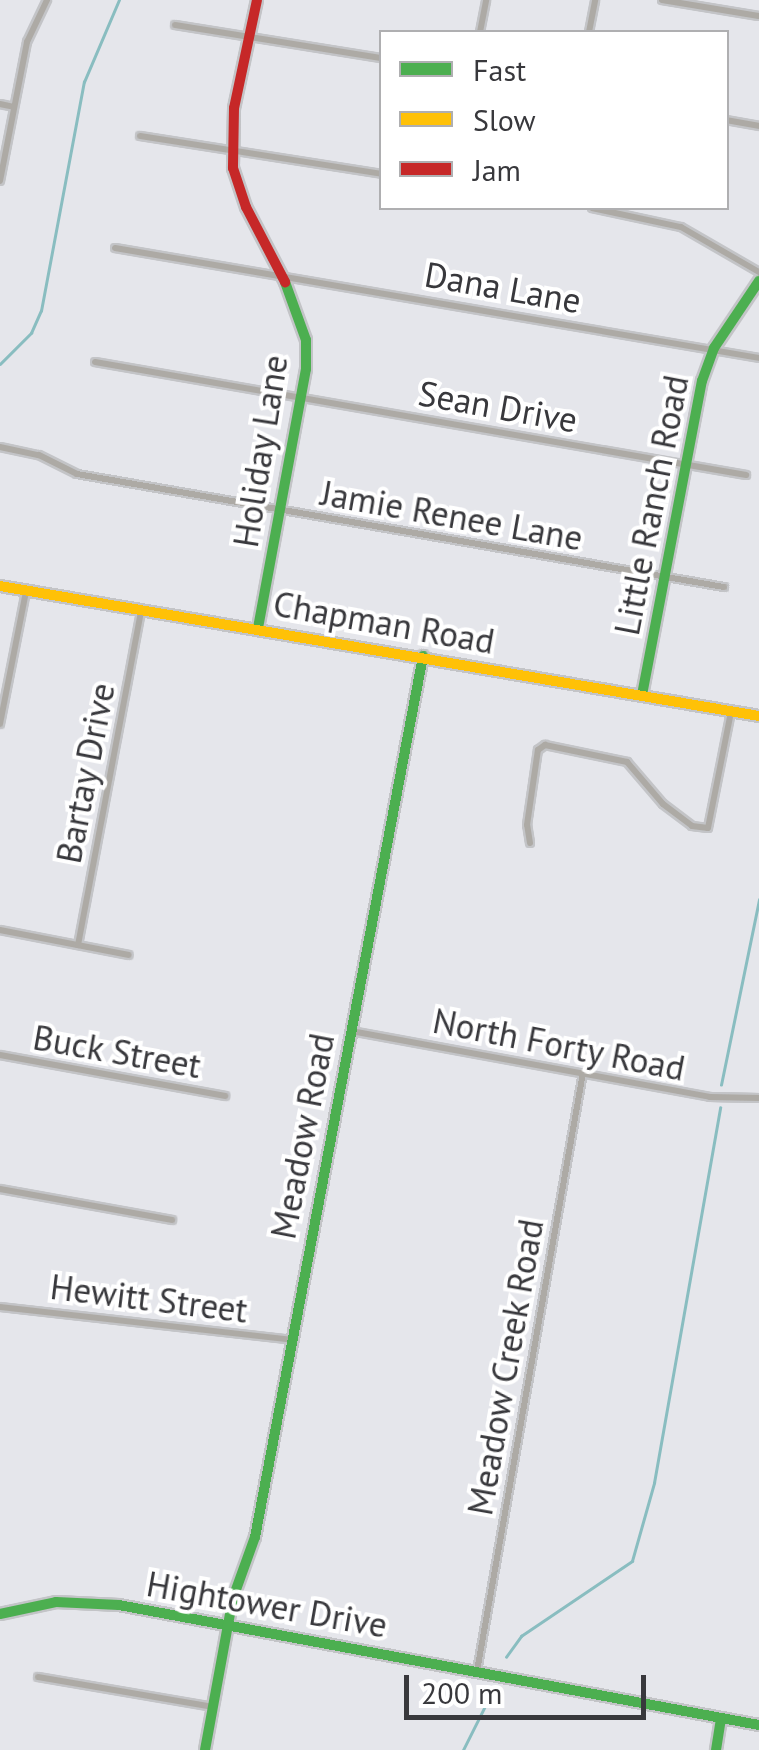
<!DOCTYPE html>
<style>
body{margin:0}
#map{position:relative;width:759px;height:1750px;overflow:hidden;background:#e5e6eb;font-family:"PT Sans",sans-serif}
div>[style]{position:absolute}
[style*='--x']{left:calc(var(--x)*1px);top:calc(var(--y)*1px);width:calc(var(--w)*1px);rotate:calc(var(--a)*1deg)}
.stream>*{height:2.5px;margin:-1.25px;padding:0 1.25px;transform-origin:1.25px;border-radius:1.25px;background:#89bdc0}
.roads{filter:drop-shadow(2px 0 #c3c4c7) drop-shadow(-2px 0 #c3c4c7) drop-shadow(0 2px #c3c4c7) drop-shadow(0 -2px #c3c4c7)}
.street>*{height:6px;margin:-3px;padding:0 3px;transform-origin:3px;border-radius:3px;background:#adaaa5}
.fast>*{height:10px;margin:-5px;padding:0 5px;transform-origin:5px;border-radius:5px;background:#4caf50}
.slow>*{height:10px;margin:-5px;padding:0 5px;transform-origin:5px;border-radius:5px;background:#ffc107}
.jam>*{height:10px;margin:-5px;padding:0 5px;transform-origin:5px;border-radius:5px;background:#c62828}
span{translate:-50% -50%;white-space:nowrap;text-align:center;line-height:1.15;-webkit-text-stroke:8px #fff;paint-order:stroke}
.street-label{font-size:35px;color:#38383c}
.legend{position:absolute;left:379px;top:30px;width:350px;height:180px;box-sizing:border-box;background:#fff;border:2px solid #afafb1;margin:0;padding:12px 18px;list-style:none;font-size:30px;color:#38383c}
.legend li{display:flex;align-items:center;gap:20px;height:50px}
.legend b{width:50px;border:2px solid #afafb1}
.scale{position:absolute;left:404px;top:1675px;width:242px;height:45px;box-sizing:border-box;border:5px solid #38383c;border-top:0;padding-left:12px;font-size:30px;line-height:35px;white-space:nowrap;color:#38383c;-webkit-text-stroke:8px #fff;paint-order:stroke}
</style>
<div id="map">
<div class="stream">
<div style="--x:0;--y:364;--w:44;--a:-45"></div>
<div style="--x:31;--y:333;--w:24;--a:-66"></div>
<div style="--x:41;--y:311;--w:233;--a:-79.4"></div>
<div style="--x:84;--y:82;--w:89;--a:-66.9"></div>
<div style="--x:721;--y:1085;--w:189;--a:-78.4"></div>
<div style="--x:506;--y:1657;--w:26;--a:-54"></div>
<div style="--x:521;--y:1636;--w:134;--a:-34"></div>
<div style="--x:632;--y:1561;--w:81;--a:-74.2"></div>
<div style="--x:654;--y:1483;--w:381;--a:-80"></div>
<div style="--x:463;--y:1750;--w:63;--a:-63.4"></div>
</div>
<div class="roads">
<div class="street">
<div style="--x:662;--y:0;--w:98;--a:9.4"></div>
<div style="--x:175;--y:25;--w:210;--a:9.1"></div>
<div style="--x:480;--y:32;--w:33;--a:-79"></div>
<div style="--x:589;--y:32;--w:33;--a:-79"></div>
<div style="--x:0;--y:104;--w:14;--a:12"></div>
<div style="--x:726;--y:120;--w:34;--a:10"></div>
<div style="--x:140;--y:136;--w:245;--a:8.9"></div>
<div style="--x:0;--y:181;--w:142;--a:-79"></div>
<div style="--x:27;--y:42;--w:47;--a:-64.5"></div>
<div style="--x:592;--y:208;--w:91;--a:12.1"></div>
<div style="--x:681;--y:227;--w:90;--a:30"></div>
<div style="--x:115;--y:248;--w:653;--a:9.69"></div>
<div style="--x:95;--y:362;--w:661;--a:9.85"></div>
<div style="--x:0;--y:447;--w:40;--a:12"></div>
<div style="--x:39;--y:455;--w:42;--a:26.6"></div>
<div style="--x:77;--y:474;--w:657;--a:9.91"></div>
<div style="--x:0;--y:724;--w:136;--a:-78.9"></div>
<div style="--x:530;--y:843;--w:18;--a:-99"></div>
<div style="--x:527;--y:825;--w:76;--a:-81.7"></div>
<div style="--x:538;--y:750;--w:9;--a:-36"></div>
<div style="--x:545;--y:745;--w:84;--a:11.7"></div>
<div style="--x:627;--y:762;--w:55;--a:49.4"></div>
<div style="--x:663;--y:804;--w:36;--a:37"></div>
<div style="--x:692;--y:826;--w:16;--a:7"></div>
<div style="--x:708;--y:828;--w:118;--a:-78.8"></div>
<div style="--x:0;--y:930;--w:131;--a:11"></div>
<div style="--x:78;--y:945;--w:340;--a:-79.3"></div>
<div style="--x:351;--y:1031;--w:365;--a:10.4"></div>
<div style="--x:710;--y:1097;--w:49;--a:1.2"></div>
<div style="--x:0;--y:1055;--w:229;--a:10.3"></div>
<div style="--x:0;--y:1189;--w:175;--a:10.2"></div>
<div style="--x:0;--y:1307;--w:294;--a:6.4"></div>
<div style="--x:477;--y:1671;--w:607;--a:-79.95"></div>
<div style="--x:38;--y:1677;--w:178;--a:9.7"></div>
</div>
<div class="fast">
<div style="--x:258;--y:628;--w:263;--a:-79.5"></div>
<div style="--x:306;--y:369;--w:29;--a:-90"></div>
<div style="--x:306;--y:340;--w:62;--a:-109.9"></div>
<div style="--x:642;--y:695;--w:320;--a:-79.2"></div>
<div style="--x:702;--y:381;--w:35;--a:-70"></div>
<div style="--x:714;--y:348;--w:81;--a:-56.1"></div>
<div style="--x:0;--y:1614;--w:57;--a:-12.1"></div>
<div style="--x:56;--y:1602;--w:63;--a:2.7"></div>
<div style="--x:119;--y:1605;--w:651;--a:10.62"></div>
<div style="--x:205;--y:1750;--w:155;--a:-79.6"></div>
<div style="--x:233;--y:1598;--w:65;--a:-70.2"></div>
<div style="--x:255;--y:1537;--w:897;--a:-79.2"></div>
<div style="--x:716;--y:1750;--w:32;--a:-81"></div>
</div>
<div class="slow">
<div style="--x:0;--y:586;--w:770;--a:9.72"></div>
</div>
<div class="jam">
<div style="--x:257;--y:0;--w:110;--a:102"></div>
<div style="--x:234;--y:108;--w:60;--a:91"></div>
<div style="--x:233;--y:168;--w:41;--a:71.6"></div>
<div style="--x:246;--y:207;--w:85;--a:62.5"></div>
</div>
</div>
<div class="street-label">
<span style="left:503px;top:287px;rotate:10deg">Dana Lane</span>
<span style="left:498px;top:406px;rotate:10deg">Sean Drive</span>
<span style="left:260px;top:451px;rotate:-81deg">Holiday Lane</span>
<span style="left:651px;top:505px;rotate:-79deg">Little Ranch Road</span>
<span style="left:452px;top:515px;rotate:10deg">Jamie Renee Lane</span>
<span style="left:384px;top:622px;rotate:10deg">Chapman Road</span>
<span style="left:85px;top:773px;rotate:-79deg">Bartay Drive</span>
<span style="left:559px;top:1044px;rotate:11deg">North Forty Road</span>
<span style="left:117px;top:1051px;rotate:10deg">Buck Street</span>
<span style="left:302px;top:1136px;rotate:-79deg">Meadow Road</span>
<span style="left:149px;top:1298px;rotate:7deg">Hewitt Street</span>
<span style="left:505px;top:1367px;rotate:-80deg">Meadow Creek Road</span>
<span style="left:267px;top:1604px;rotate:10deg">Hightower Drive</span>
</div>
<ul class="legend">
<li><b style="height:12px;background:#4caf50"></b>Fast</li>
<li><b style="height:12px;background:#ffc107"></b>Slow</li>
<li><b style="height:12px;background:#c62828"></b>Jam</li>
</ul>
<div class="scale">200 m</div>
</div>
